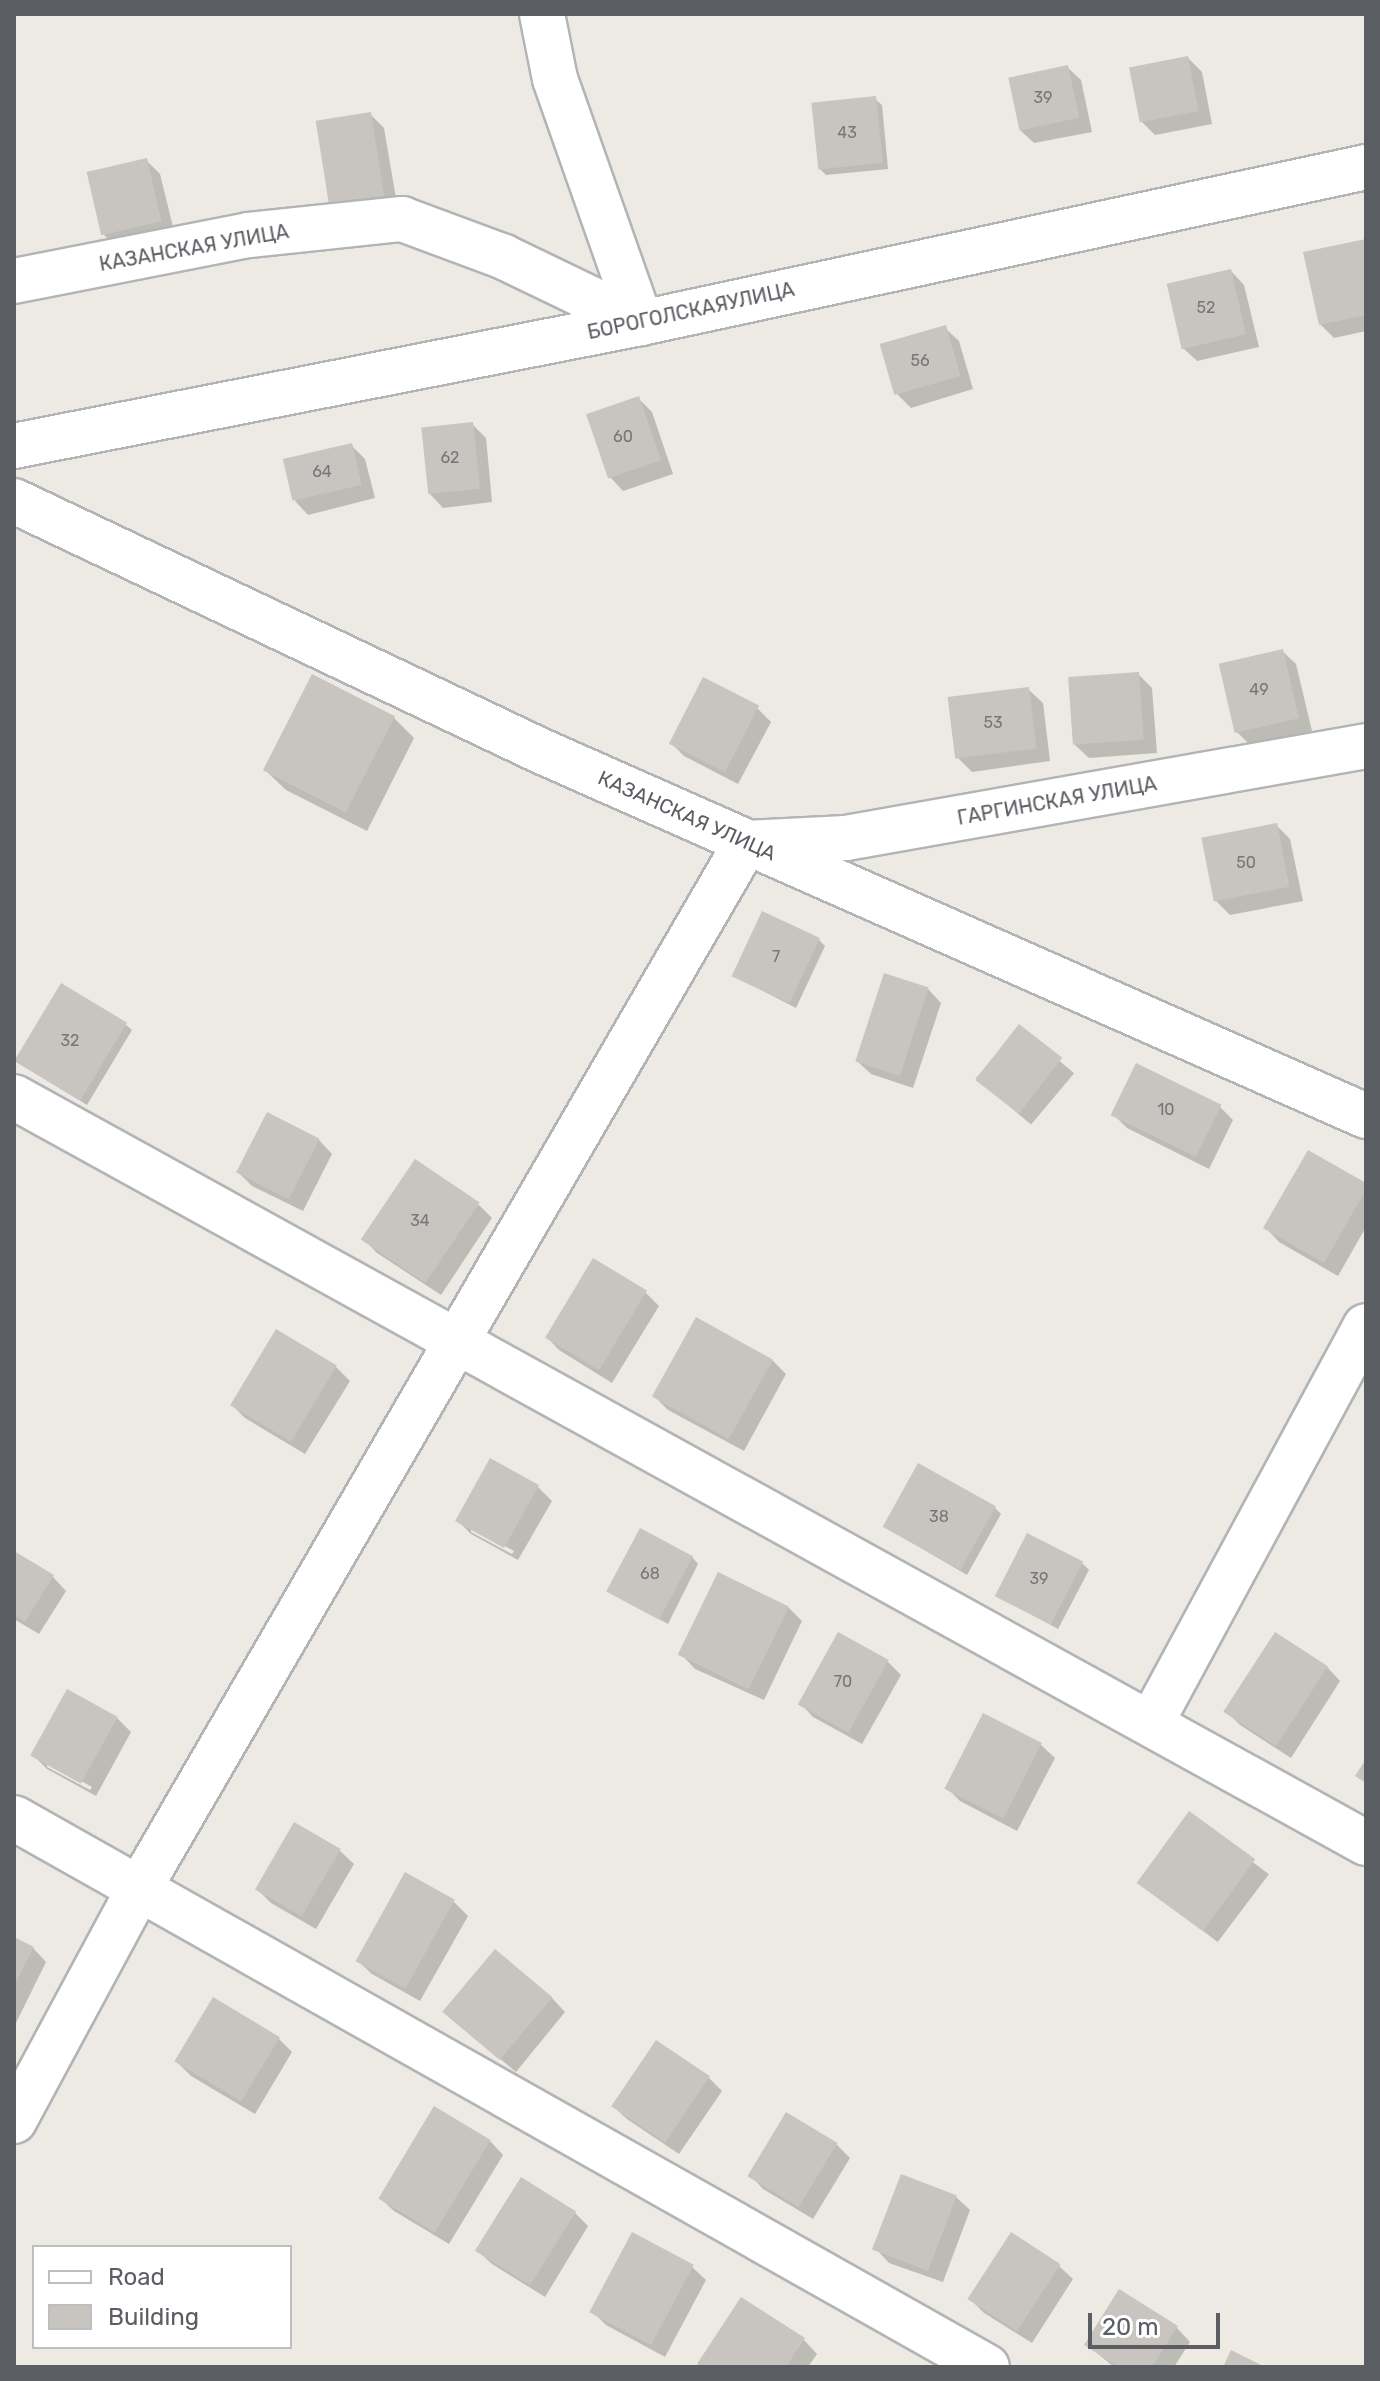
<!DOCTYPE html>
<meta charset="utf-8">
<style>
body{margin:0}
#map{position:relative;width:1380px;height:2381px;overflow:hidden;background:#eceae2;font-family:Rubik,sans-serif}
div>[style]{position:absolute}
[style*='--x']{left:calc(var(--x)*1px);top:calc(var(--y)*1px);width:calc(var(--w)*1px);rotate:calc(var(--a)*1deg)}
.shadow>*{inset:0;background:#0003;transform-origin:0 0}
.building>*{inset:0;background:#c8c4bf;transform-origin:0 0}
.roads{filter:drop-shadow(2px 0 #b2b4b8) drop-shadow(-2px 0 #b2b4b8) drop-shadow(0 2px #b2b4b8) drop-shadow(0 -2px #b2b4b8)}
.minor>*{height:44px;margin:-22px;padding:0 22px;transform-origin:22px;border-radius:22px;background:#fff}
span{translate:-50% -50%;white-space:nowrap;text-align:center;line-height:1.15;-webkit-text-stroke:6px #fff;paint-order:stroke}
.number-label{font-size:16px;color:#767779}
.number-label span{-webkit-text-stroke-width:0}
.street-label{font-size:20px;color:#5a5d62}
.frame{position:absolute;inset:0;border:16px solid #5a5d62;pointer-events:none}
.legend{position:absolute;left:32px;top:2245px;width:260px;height:104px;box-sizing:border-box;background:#fff;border:2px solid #bdbec0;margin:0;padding:10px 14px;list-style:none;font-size:24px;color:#5a5d62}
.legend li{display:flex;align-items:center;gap:16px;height:40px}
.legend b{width:40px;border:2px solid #bdbec0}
.scale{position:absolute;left:1088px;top:2313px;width:132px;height:36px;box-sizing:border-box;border:4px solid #5a5d62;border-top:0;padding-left:10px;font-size:24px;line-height:28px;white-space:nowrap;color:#5a5d62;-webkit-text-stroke:6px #fff;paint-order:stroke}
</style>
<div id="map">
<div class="shadow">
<div style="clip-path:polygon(1188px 58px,1202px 72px,1212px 124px,1155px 135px,1141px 121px)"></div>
<div style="clip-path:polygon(1067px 67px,1081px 80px,1092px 132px,1034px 143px,1020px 130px)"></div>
<div style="clip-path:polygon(875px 99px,882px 105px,888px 169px,826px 175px,820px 169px)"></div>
<div style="clip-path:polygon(370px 114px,384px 128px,398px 210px,346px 219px)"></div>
<div style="clip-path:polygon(146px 160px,160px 174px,175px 235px,118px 248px,104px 235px)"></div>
<div style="clip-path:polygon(1366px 241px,1366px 331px,1334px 338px,1320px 324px)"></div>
<div style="clip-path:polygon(1231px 271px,1244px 285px,1259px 347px,1197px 361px,1183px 348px)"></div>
<div style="clip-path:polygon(945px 328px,959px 341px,973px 389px,911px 408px,897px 394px)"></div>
<div style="clip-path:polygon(638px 398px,652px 412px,673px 474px,623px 491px,610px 477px)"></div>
<div style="clip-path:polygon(472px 424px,486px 438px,492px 502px,443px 508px,430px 494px)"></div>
<div style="clip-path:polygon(351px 445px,365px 459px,375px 498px,308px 515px,295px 501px)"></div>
<div style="clip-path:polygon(1282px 651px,1296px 664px,1312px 731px,1251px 746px,1237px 732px)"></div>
<div style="clip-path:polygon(1138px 674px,1152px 688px,1157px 753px,1089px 758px,1075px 745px)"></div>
<div style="clip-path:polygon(1029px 690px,1043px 703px,1050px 761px,972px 772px,958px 758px)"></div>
<div style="clip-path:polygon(757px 708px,771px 722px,738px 784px,684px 756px,670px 742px)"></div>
<div style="clip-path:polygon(394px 718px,414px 738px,367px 831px,286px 790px,265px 770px)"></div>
<div style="clip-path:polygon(1276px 825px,1290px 839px,1303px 901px,1230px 915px,1216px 901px)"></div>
<div style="clip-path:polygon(819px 940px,825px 946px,796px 1008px,734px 976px)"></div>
<div style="clip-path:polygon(928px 989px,941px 1003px,913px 1088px,871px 1074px,857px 1061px)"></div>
<div style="clip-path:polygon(125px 1024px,132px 1030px,87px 1105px,16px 1061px)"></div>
<div style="left:1019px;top:1027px;width:72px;height:67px;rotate:40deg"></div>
<div style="clip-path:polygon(1220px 1107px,1233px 1120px,1209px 1169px,1127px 1128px,1113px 1114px)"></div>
<div style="clip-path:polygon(319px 1140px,332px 1154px,303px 1211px,252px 1186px,238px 1172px)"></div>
<div style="clip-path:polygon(1366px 1185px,1366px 1227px,1338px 1276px,1279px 1242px,1266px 1228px)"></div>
<div style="clip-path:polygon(479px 1205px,492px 1218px,441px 1295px,377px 1253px,364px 1239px)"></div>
<div style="clip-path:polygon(646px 1293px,659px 1306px,612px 1383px,559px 1350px,546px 1336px)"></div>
<div style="clip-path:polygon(772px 1360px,786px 1374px,744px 1451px,668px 1410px,655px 1397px)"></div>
<div style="clip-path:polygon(336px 1367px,350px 1381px,305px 1454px,245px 1418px,232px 1405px)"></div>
<div style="clip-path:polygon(evenodd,491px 1461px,538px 1487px,552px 1501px,518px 1560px,471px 1534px,457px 1520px,491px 1461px,471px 1527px,514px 1551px,512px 1554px,471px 1532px,471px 1527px)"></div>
<div style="clip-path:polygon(994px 1507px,1001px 1514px,967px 1575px,885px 1527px)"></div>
<div style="clip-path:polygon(14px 1553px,53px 1577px,66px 1591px,39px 1634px,14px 1619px)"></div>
<div style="clip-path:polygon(692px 1557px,698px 1564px,668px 1624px,610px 1592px)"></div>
<div style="clip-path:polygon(1082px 1563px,1089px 1570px,1058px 1629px,998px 1596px)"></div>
<div style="clip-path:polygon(788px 1607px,802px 1621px,764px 1700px,695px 1669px,682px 1655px)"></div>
<div style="clip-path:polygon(887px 1661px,901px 1675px,862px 1744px,813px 1717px,800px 1703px)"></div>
<div style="clip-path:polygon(1327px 1667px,1340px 1681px,1291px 1758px,1240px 1725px,1226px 1711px)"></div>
<div style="clip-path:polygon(984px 1715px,1041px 1745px,1055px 1758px,1017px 1831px,960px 1801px,946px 1787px)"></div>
<div style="clip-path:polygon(evenodd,117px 1718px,131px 1732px,96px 1796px,47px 1769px,33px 1755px,117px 1718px,47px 1762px,92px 1787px,90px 1790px,47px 1767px,47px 1762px)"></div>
<div style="left:1189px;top:1814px;width:100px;height:85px;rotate:37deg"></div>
<div style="clip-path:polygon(340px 1851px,354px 1864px,316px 1929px,271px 1903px,257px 1889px)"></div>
<div style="clip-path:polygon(454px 1902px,468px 1916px,420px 2001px,372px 1974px,358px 1961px)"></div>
<div style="clip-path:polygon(14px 1939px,33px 1948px,46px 1962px,14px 2027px)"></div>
<div style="clip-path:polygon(552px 1998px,565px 2012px,516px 2072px,459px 2025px)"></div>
<div style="clip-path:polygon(278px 2038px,292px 2052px,255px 2114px,191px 2076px,177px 2062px)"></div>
<div style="clip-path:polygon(708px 2077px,722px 2091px,679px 2154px,627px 2119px,613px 2106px)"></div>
<div style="clip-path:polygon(490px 2141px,503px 2155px,449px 2244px,394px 2211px,380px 2198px)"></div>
<div style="clip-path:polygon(836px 2144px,850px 2158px,813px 2219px,763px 2189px,750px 2175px)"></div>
<div style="clip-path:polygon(956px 2197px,970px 2210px,943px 2282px,889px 2263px,876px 2249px)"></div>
<div style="clip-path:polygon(574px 2212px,588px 2226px,545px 2297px,492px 2264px,478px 2251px)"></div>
<div style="clip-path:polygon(1059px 2266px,1073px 2279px,1032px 2343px,984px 2313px,970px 2299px)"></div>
<div style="clip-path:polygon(692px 2267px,706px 2280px,665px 2357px,606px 2325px,592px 2311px)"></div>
<div style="clip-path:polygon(1177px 2328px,1190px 2342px,1174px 2367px,1114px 2367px,1086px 2344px)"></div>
<div style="clip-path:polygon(804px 2340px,817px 2354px,808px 2367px,704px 2367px)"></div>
</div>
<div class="building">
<div style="left:1188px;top:56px;width:56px;height:60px;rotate:79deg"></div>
<div style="left:1068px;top:65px;width:54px;height:61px;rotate:78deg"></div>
<div style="left:876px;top:96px;width:67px;height:65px;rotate:84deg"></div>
<div style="left:371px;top:112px;width:86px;height:56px;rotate:81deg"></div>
<div style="left:147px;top:158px;width:65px;height:62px;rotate:77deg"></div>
<div style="clip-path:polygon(1366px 239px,1366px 315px,1319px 325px,1303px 252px)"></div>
<div style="left:1231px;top:269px;width:67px;height:66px;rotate:77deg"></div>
<div style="left:946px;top:325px;width:53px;height:69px;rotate:74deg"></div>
<div style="left:639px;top:396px;width:68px;height:56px;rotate:71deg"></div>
<div style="left:473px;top:422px;width:67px;height:52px;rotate:84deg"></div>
<div style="left:352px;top:443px;width:43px;height:71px;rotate:77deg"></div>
<div style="left:1283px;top:649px;width:71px;height:66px;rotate:77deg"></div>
<div style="left:1139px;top:672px;width:68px;height:71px;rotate:86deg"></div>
<div style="left:312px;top:674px;width:93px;height:108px;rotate:27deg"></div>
<div style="left:703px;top:677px;width:63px;height:75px;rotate:27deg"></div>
<div style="left:1029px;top:687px;width:62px;height:82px;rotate:83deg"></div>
<div style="left:1277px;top:823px;width:65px;height:77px;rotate:79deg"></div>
<div style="left:762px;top:911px;width:64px;height:72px;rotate:25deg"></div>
<div style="left:884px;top:973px;width:47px;height:93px;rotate:18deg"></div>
<div style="left:61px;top:983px;width:77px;height:91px;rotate:31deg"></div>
<div style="left:1019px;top:1024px;width:55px;height:71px;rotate:38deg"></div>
<div style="left:1136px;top:1063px;width:95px;height:58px;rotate:26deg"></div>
<div style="left:267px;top:1112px;width:59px;height:68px;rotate:27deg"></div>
<div style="clip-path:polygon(1308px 1150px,1366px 1183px,1366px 1190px,1324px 1263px,1263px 1228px)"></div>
<div style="left:415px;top:1159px;width:78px;height:97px;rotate:34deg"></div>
<div style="left:593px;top:1258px;width:63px;height:93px;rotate:31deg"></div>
<div style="left:696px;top:1317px;width:88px;height:91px;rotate:29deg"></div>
<div style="left:276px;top:1329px;width:71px;height:89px;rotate:31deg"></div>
<div style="left:490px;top:1458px;width:56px;height:72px;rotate:29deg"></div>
<div style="left:918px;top:1463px;width:89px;height:73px;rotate:29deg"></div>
<div style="left:640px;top:1528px;width:60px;height:72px;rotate:28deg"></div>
<div style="left:1027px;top:1533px;width:63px;height:71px;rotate:27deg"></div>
<div style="clip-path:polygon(14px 1551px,54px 1575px,25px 1622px,14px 1615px)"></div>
<div style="left:718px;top:1572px;width:79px;height:92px;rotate:26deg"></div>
<div style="left:838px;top:1632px;width:58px;height:83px;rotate:29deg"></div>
<div style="left:1275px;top:1632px;width:63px;height:95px;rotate:33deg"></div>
<div style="left:67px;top:1689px;width:58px;height:76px;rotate:29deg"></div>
<div style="left:983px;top:1713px;width:66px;height:85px;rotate:27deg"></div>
<div style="clip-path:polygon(1366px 1759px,1366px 1783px,1355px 1776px)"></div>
<div style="left:1189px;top:1811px;width:82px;height:89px;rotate:36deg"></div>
<div style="left:294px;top:1822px;width:54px;height:78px;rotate:30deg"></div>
<div style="left:405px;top:1872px;width:57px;height:102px;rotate:29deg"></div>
<div style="clip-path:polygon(14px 1937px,34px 1947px,14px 1986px)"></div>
<div style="left:495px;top:1949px;width:75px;height:82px;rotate:40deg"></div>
<div style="left:213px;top:1997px;width:78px;height:75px;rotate:31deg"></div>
<div style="left:656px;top:2040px;width:65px;height:80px;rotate:34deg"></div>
<div style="left:434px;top:2106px;width:66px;height:108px;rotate:31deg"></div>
<div style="left:786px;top:2112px;width:60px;height:75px;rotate:31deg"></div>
<div style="left:901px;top:2174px;width:60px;height:81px;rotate:21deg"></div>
<div style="left:521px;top:2177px;width:65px;height:87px;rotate:32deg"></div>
<div style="left:632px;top:2232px;width:70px;height:91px;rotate:28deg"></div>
<div style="left:1011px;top:2232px;width:59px;height:80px;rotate:33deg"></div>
<div style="clip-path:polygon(1119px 2289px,1178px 2326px,1152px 2367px,1118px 2367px,1084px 2345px)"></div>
<div style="clip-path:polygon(741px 2297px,805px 2338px,786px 2367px,703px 2367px,697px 2364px)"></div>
<div style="clip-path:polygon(1231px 2350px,1265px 2367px,1223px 2367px)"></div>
</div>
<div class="roads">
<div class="minor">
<div style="--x:542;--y:14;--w:66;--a:78.7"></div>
<div style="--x:555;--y:79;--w:259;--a:70.6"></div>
<div style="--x:14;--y:281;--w:239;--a:-11.1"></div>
<div style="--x:249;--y:235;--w:154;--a:-6"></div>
<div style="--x:402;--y:219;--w:109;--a:20.4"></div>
<div style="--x:504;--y:257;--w:152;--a:25.7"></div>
<div style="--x:14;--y:446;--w:639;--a:-11.1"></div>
<div style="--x:641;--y:323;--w:742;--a:-12.14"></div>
<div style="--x:14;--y:501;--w:583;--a:25.38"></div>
<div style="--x:541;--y:751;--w:902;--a:23.87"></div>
<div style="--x:14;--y:1097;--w:1544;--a:28.89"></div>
<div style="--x:1151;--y:1723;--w:451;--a:-61.6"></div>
<div style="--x:14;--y:1818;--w:1117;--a:29.43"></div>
<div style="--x:14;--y:2121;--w:266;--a:-61.7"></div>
<div style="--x:140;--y:1887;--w:1207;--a:-59.87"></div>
<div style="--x:746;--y:843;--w:100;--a:-2.9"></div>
<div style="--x:846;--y:838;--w:528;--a:-10.03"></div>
</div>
</div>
<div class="number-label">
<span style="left:1043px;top:98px">39</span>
<span style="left:847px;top:133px">43</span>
<span style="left:1206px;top:308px">52</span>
<span style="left:920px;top:361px">56</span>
<span style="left:623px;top:437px">60</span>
<span style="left:450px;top:458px">62</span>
<span style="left:322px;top:472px">64</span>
<span style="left:1259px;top:690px">49</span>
<span style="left:993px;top:723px">53</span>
<span style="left:1246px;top:863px">50</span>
<span style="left:776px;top:957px">7</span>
<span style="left:70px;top:1041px">32</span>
<span style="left:1166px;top:1110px">10</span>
<span style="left:420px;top:1221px">34</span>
<span style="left:939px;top:1517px">38</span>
<span style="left:650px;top:1574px">68</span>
<span style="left:1039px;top:1579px">39</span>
<span style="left:843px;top:1682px">70</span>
</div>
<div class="street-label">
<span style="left:194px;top:248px;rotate:-10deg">КАЗАНСКАЯ УЛИЦА</span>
<span style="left:691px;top:311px;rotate:-12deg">БОРОГОЛСКАЯУЛИЦА</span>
<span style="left:1057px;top:801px;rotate:-10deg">ГАРГИНСКАЯ УЛИЦА</span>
<span style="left:687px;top:816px;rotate:24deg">КАЗАНСКАЯ УЛИЦА</span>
</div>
<div class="frame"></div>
<ul class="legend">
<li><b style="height:10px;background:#fff"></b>Road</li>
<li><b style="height:22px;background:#c8c4bf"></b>Building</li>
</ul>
<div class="scale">20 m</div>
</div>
